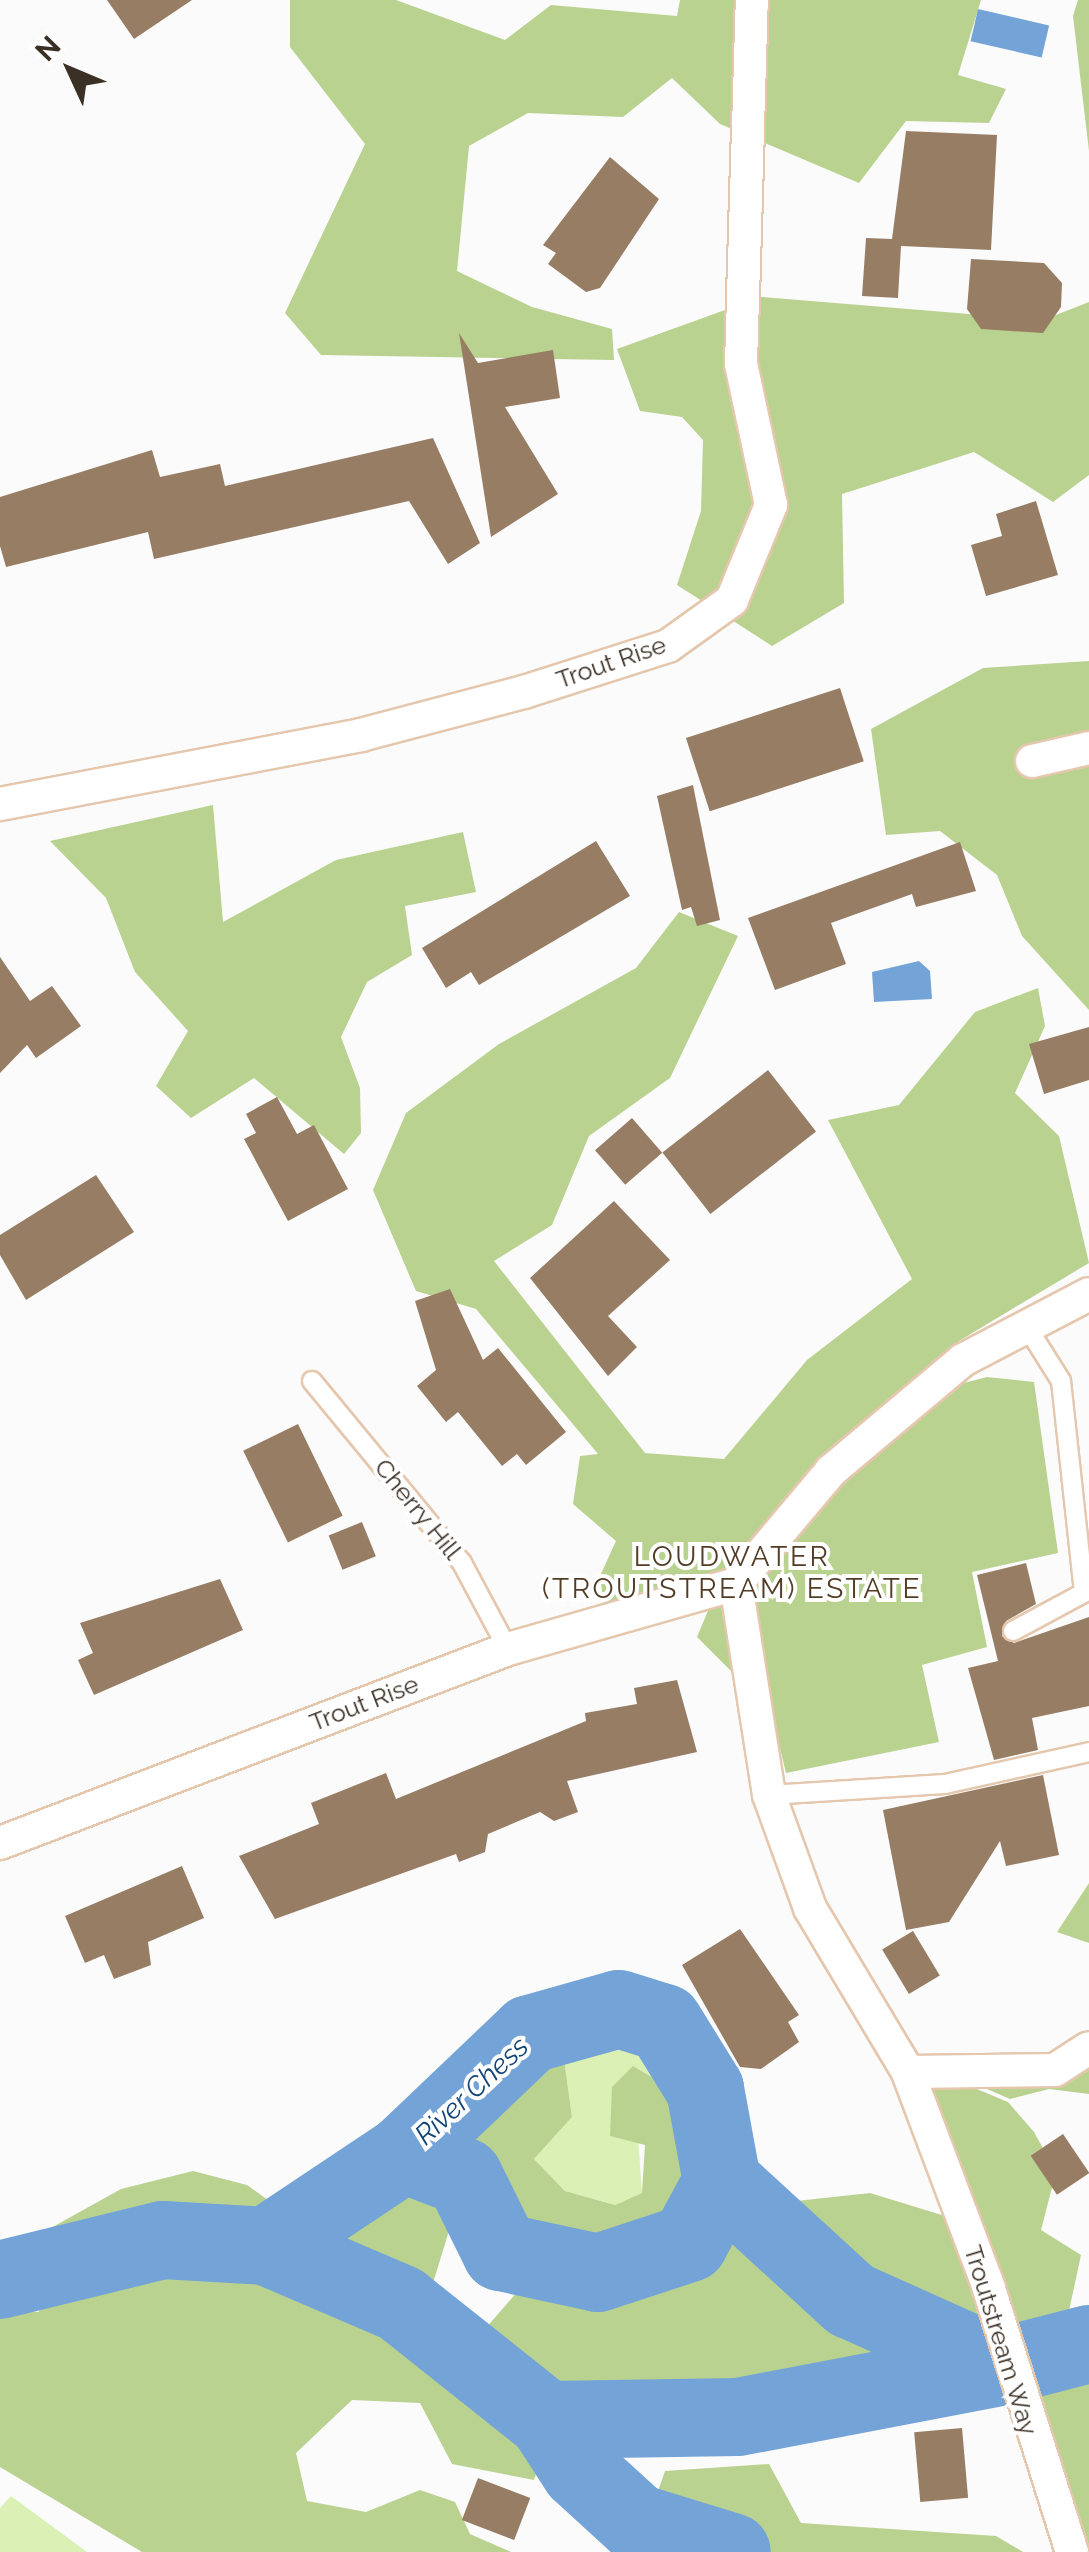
<!DOCTYPE html>
<style>
body{margin:0}
#map{position:relative;width:1089px;height:2552px;overflow:hidden;background:#fbfbfb;font-family:Raleway,sans-serif}
div>[style]{position:absolute}
[style*='--x']{left:calc(var(--x)*1px);top:calc(var(--y)*1px);width:calc(var(--w)*1px);rotate:calc(var(--a)*1deg)}
.green>*{inset:0;background:#daf0b4}
.forest>*{inset:0;background:#bad290}
.water>*{inset:0;background:#74a4d7;transform-origin:0 0}
.river>*{height:78px;margin:-39px;padding:0 39px;transform-origin:39px;border-radius:39px;background:#74a4d7}
.building>*{inset:0;background:#977d64;transform-origin:0 0}
.roads{filter:drop-shadow(2px 0 #e4c7ad) drop-shadow(-2px 0 #e4c7ad) drop-shadow(0 2px #e4c7ad) drop-shadow(0 -2px #e4c7ad)}
.service>*{height:18px;margin:-9px;padding:0 9px;transform-origin:9px;border-radius:9px;background:#fff}
.minor>*{height:32px;margin:-16px;padding:0 16px;transform-origin:16px;border-radius:16px;background:#fff}
span{translate:-50% -50%;white-space:nowrap;text-align:center;line-height:1.15;-webkit-text-stroke:8px #fff;paint-order:stroke}
.street-label{font-size:25px;color:#3b3025}
.neighbourhood-label{font-size:28px;color:#533c25;letter-spacing:2.5px}
.water-label{font-size:28px;color:#114676;font-style:italic}
.north{position:absolute;left:20px;top:20px;width:100px;height:100px;-webkit-text-stroke:8px #fff;paint-order:stroke;rotate:314deg;font-size:28px;font-weight:700;line-height:40px;text-align:center;color:#3b3025}
.north::after{content:'';display:block;margin:auto;width:35px;height:45px;background:#3b3025;clip-path:polygon(50% 0,100% 100%,50% 72%,0 100%)}
</style>
<div id="map">
<div class="green">
<div style="clip-path:polygon(616px 2030px,650px 2037px,693px 2101px,633px 2066px,642px 2193px,615px 2205px,565px 2191px,534px 2159px,572px 2117px,562px 2044px)"></div>
<div style="clip-path:polygon(11px 2496px,87px 2552px,0 2552px,0 2508px)"></div>
</div>
<div class="forest">
<div style="clip-path:polygon(290px 0,396px 0,505px 40px,551px 5px,677px 16px,680px 0,981px 0,958px 75px,1006px 89px,989px 123px,906px 121px,859px 183px,720px 124px,672px 78px,623px 117px,528px 113px,469px 146px,457px 271px,532px 307px,612px 329px,614px 360px,321px 355px,285px 313px,365px 144px,290px 47px)"></div>
<div style="clip-path:polygon(1078px 0,1089px 0,1089px 151px,1073px 16px)"></div>
<div style="clip-path:polygon(761px 297px,1043px 320px,1089px 302px,1089px 475px,1053px 502px,974px 452px,842px 494px,844px 603px,772px 646px,677px 585px,701px 511px,703px 440px,682px 417px,640px 411px,617px 349px)"></div>
<div style="clip-path:polygon(1089px 661px,1089px 1010px,1022px 936px,997px 875px,940px 831px,886px 835px,871px 729px,983px 668px)"></div>
<div style="clip-path:polygon(213px 805px,223px 922px,336px 860px,463px 832px,476px 892px,405px 906px,412px 955px,367px 982px,341px 1037px,360px 1088px,361px 1133px,344px 1154px,254px 1078px,191px 1118px,156px 1086px,188px 1031px,135px 972px,106px 898px,50px 841px)"></div>
<div style="clip-path:polygon(679px 912px,738px 936px,670px 1078px,589px 1136px,552px 1225px,494px 1261px,645px 1453px,724px 1459px,807px 1360px,912px 1279px,828px 1120px,899px 1105px,975px 1012px,1038px 988px,1045px 1026px,1015px 1093px,1059px 1136px,1089px 1263px,959px 1341px,898px 1400px,987px 1377px,1034px 1382px,1058px 1553px,972px 1572px,987px 1647px,922px 1665px,939px 1742px,786px 1773px,771px 1711px,697px 1637px,726px 1568px,604px 1606px,600px 1576px,616px 1541px,573px 1504px,580px 1456px,598px 1454px,476px 1309px,416px 1291px,373px 1190px,406px 1113px,499px 1044px,636px 968px)"></div>
<div style="clip-path:polygon(1089px 1883px,1089px 1943px,1057px 1932px)"></div>
<div style="clip-path:polygon(562px 2044px,572px 2117px,534px 2159px,565px 2191px,615px 2205px,642px 2193px,645px 2145px,610px 2136px,612px 2087px,633px 2066px,693px 2101px,705px 2176px,674px 2235px,597px 2256px,533px 2245px,506px 2218px,475px 2157px,444px 2138px,491px 2084px)"></div>
<div style="clip-path:polygon(1089px 2057px,1089px 2094px,1049px 2089px,1010px 2099px,962px 2078px)"></div>
<div style="clip-path:polygon(960px 2082px,1008px 2102px,1034px 2132px,1056px 2172px,1041px 2230px,1081px 2255px,1069px 2311px,1089px 2307px,1089px 2552px,930px 2090px)"></div>
<div style="clip-path:polygon(193px 2171px,247px 2185px,314px 2233px,403px 2173px,452px 2221px,433px 2283px,485px 2329px,532px 2275px,615px 2294px,705px 2257px,732px 2208px,870px 2193px,945px 2216px,987px 2336px,760px 2388px,562px 2398px,534px 2480px,452px 2464px,420px 2403px,352px 2400px,296px 2453px,307px 2501px,366px 2512px,420px 2490px,455px 2502px,470px 2534px,511px 2552px,142px 2552px,0 2467px,0 2310px,39px 2312px,49px 2229px,121px 2189px)"></div>
<div style="clip-path:polygon(769px 2464px,801px 2523px,996px 2536px,1023px 2552px,637px 2552px,665px 2471px)"></div>
</div>
<div class="water">
<div style="left:978px;top:9px;width:73px;height:33px;rotate:13deg"></div>
<div style="clip-path:polygon(919px 961px,930px 971px,932px 999px,874px 1002px,872px 972px)"></div>
<div style="clip-path:polygon(1089px 2323px,1089px 2359px,1047px 2373px,1037px 2344px)"></div>
</div>
<div class="river">
<div style="--x:404;--y:2154;--w:64;--a:21"></div>
<div style="--x:464;--y:2177;--w:84;--a:63.7"></div>
<div style="--x:501;--y:2252;--w:99;--a:12.2"></div>
<div style="--x:598;--y:2273;--w:96;--a:-18.2"></div>
<div style="--x:689;--y:2243;--w:69;--a:-61.6"></div>
<div style="--x:266;--y:2246;--w:166;--a:-33.7"></div>
<div style="--x:404;--y:2154;--w:174;--a:-43.6"></div>
<div style="--x:530;--y:2034;--w:92;--a:-15.7"></div>
<div style="--x:619;--y:2009;--w:47;--a:17.3"></div>
<div style="--x:664;--y:2023;--w:78;--a:58.2"></div>
<div style="--x:705;--y:2089;--w:95;--a:79.6"></div>
<div style="--x:722;--y:2182;--w:175;--a:42.5"></div>
<div style="--x:851;--y:2300;--w:163;--a:24.2"></div>
<div style="--x:1000;--y:2367;--w:92;--a:-14.5"></div>
<div style="--x:0;--y:2280;--w:168;--a:-13.8"></div>
<div style="--x:163;--y:2240;--w:103;--a:3.3"></div>
<div style="--x:266;--y:2246;--w:147;--a:23.2"></div>
<div style="--x:401;--y:2304;--w:186;--a:38.5"></div>
<div style="--x:547;--y:2420;--w:61;--a:57.1"></div>
<div style="--x:580;--y:2471;--w:77;--a:42.4"></div>
<div style="--x:637;--y:2523;--w:99;--a:17"></div>
<div style="--x:547;--y:2420;--w:191;--a:-0.9"></div>
<div style="--x:738;--y:2417;--w:267;--a:-10.8"></div>
</div>
<div class="building">
<div style="clip-path:polygon(107px 0,192px 0,134px 39px)"></div>
<div style="clip-path:polygon(906px 131px,997px 135px,991px 250px,901px 246px,898px 298px,862px 296px,866px 238px,892px 239px)"></div>
<div style="clip-path:polygon(610px 157px,659px 199px,600px 288px,586px 292px,548px 264px,556px 253px,543px 245px)"></div>
<div style="clip-path:polygon(971px 259px,1044px 263px,1062px 283px,1061px 307px,1043px 333px,981px 329px,967px 309px)"></div>
<div style="clip-path:polygon(459px 333px,478px 363px,553px 350px,560px 398px,505px 407px,558px 494px,491px 537px)"></div>
<div style="clip-path:polygon(433px 438px,480px 543px,448px 564px,409px 501px,154px 559px,148px 532px,6px 567px,0 546px,0 497px,152px 450px,160px 477px,220px 464px,225px 486px)"></div>
<div style="clip-path:polygon(1036px 501px,1058px 575px,986px 596px,971px 545px,1002px 536px,996px 514px)"></div>
<div style="left:840px;top:688px;width:77px;height:162px;rotate:72deg"></div>
<div style="clip-path:polygon(693px 785px,720px 920px,697px 926px,691px 907px,682px 910px,657px 796px)"></div>
<div style="clip-path:polygon(596px 841px,630px 896px,479px 985px,471px 972px,446px 988px,422px 948px)"></div>
<div style="clip-path:polygon(960px 842px,976px 891px,916px 907px,912px 894px,831px 923px,846px 964px,775px 990px,748px 918px)"></div>
<div style="clip-path:polygon(0 957px,30px 1001px,52px 986px,81px 1026px,36px 1058px,27px 1045px,0 1073px)"></div>
<div style="clip-path:polygon(1089px 1027px,1089px 1080px,1044px 1094px,1029px 1044px)"></div>
<div style="left:768px;top:1070px;width:78px;height:134px;rotate:52deg"></div>
<div style="clip-path:polygon(277px 1097px,297px 1134px,314px 1125px,348px 1189px,288px 1221px,244px 1139px,256px 1133px,246px 1114px)"></div>
<div style="left:632px;top:1118px;width:46px;height:49px;rotate:49deg"></div>
<div style="clip-path:polygon(96px 1175px,134px 1232px,26px 1300px,0 1255px,0 1235px)"></div>
<div style="clip-path:polygon(614px 1201px,670px 1260px,608px 1316px,637px 1347px,608px 1376px,530px 1278px)"></div>
<div style="clip-path:polygon(450px 1289px,483px 1360px,498px 1348px,566px 1432px,526px 1465px,517px 1454px,502px 1466px,458px 1412px,446px 1422px,417px 1386px,436px 1370px,415px 1301px)"></div>
<div style="left:298px;top:1424px;width:102px;height:61px;rotate:64deg"></div>
<div style="left:362px;top:1522px;width:37px;height:36px;rotate:68deg"></div>
<div style="clip-path:polygon(1026px 1563px,1036px 1604px,1006px 1621px,1002px 1636px,1014px 1643px,1089px 1617px,1089px 1706px,1032px 1718px,1038px 1750px,994px 1760px,968px 1668px,998px 1661px,977px 1575px)"></div>
<div style="clip-path:polygon(220px 1579px,243px 1630px,94px 1695px,78px 1660px,93px 1653px,80px 1623px)"></div>
<div style="clip-path:polygon(677px 1680px,697px 1752px,567px 1781px,578px 1812px,554px 1821px,540px 1812px,488px 1834px,485px 1852px,459px 1862px,456px 1854px,275px 1919px,239px 1856px,319px 1824px,311px 1803px,386px 1773px,396px 1799px,586px 1721px,585px 1713px,637px 1704px,634px 1688px)"></div>
<div style="clip-path:polygon(1043px 1775px,1059px 1855px,1006px 1866px,1000px 1841px,949px 1922px,906px 1930px,883px 1810px)"></div>
<div style="clip-path:polygon(182px 1866px,204px 1918px,148px 1942px,151px 1965px,114px 1979px,104px 1955px,85px 1963px,65px 1916px)"></div>
<div style="clip-path:polygon(740px 1929px,799px 2015px,788px 2022px,799px 2042px,761px 2069px,740px 2067px,682px 1965px)"></div>
<div style="left:913px;top:1931px;width:52px;height:36px;rotate:59deg"></div>
<div style="left:1063px;top:2134px;width:47px;height:39px;rotate:56deg"></div>
<div style="left:962px;top:2428px;width:70px;height:48px;rotate:85deg"></div>
<div style="left:478px;top:2478px;width:56px;height:45px;rotate:21deg"></div>
</div>
<div class="roads">
<div class="service">
<div style="--x:1027;--y:1327;--w:64;--a:57.8"></div>
<div style="--x:1061;--y:1381;--w:212;--a:83.8"></div>
<div style="--x:312;--y:1381;--w:236;--a:50.5"></div>
<div style="--x:462;--y:1563;--w:98;--a:61.9"></div>
<div style="--x:1013;--y:1631;--w:86;--a:-28.3"></div>
<div style="--x:769;--y:1795;--w:176;--a:-3.6"></div>
<div style="--x:945;--y:1784;--w:148;--a:-12.5"></div>
</div>
<div class="minor">
<div style="--x:1032;--y:761;--w:58;--a:-12.8"></div>
<div style="--x:0;--y:804;--w:368;--a:-10.8"></div>
<div style="--x:361;--y:735;--w:169;--a:-14.8"></div>
<div style="--x:524;--y:692;--w:151;--a:-17.7"></div>
<div style="--x:668;--y:646;--w:79;--a:-35.7"></div>
<div style="--x:732;--y:600;--w:103;--a:-67.7"></div>
<div style="--x:771;--y:505;--w:144;--a:-102"></div>
<div style="--x:741;--y:364;--w:364;--a:-88.3"></div>
<div style="--x:0;--y:1843;--w:544;--a:-20.9"></div>
<div style="--x:508;--y:1649;--w:237;--a:-15.9"></div>
<div style="--x:908;--y:2072;--w:147;--a:-0.8"></div>
<div style="--x:1055;--y:2070;--w:40;--a:-32.9"></div>
<div style="--x:1072;--y:2552;--w:277;--a:-107.5"></div>
<div style="--x:989;--y:2288;--w:231;--a:-110.6"></div>
<div style="--x:908;--y:2072;--w:191;--a:-120.9"></div>
<div style="--x:810;--y:1908;--w:120;--a:-109.9"></div>
<div style="--x:769;--y:1795;--w:214;--a:-98.9"></div>
<div style="--x:736;--y:1584;--w:148;--a:-49.9"></div>
<div style="--x:831;--y:1471;--w:172;--a:-40.1"></div>
<div style="--x:963;--y:1360;--w:142;--a:-27.6"></div>
</div>
</div>
<div class="street-label">
<span style="left:611px;top:662px;rotate:-19deg">Trout Rise</span>
<span style="left:418px;top:1509px;rotate:51deg">Cherry Hill</span>
<span style="left:364px;top:1703px;rotate:-21deg">Trout Rise</span>
<span style="left:1001px;top:2340px;rotate:73deg">Troutstream Way</span>
</div>
<div class="neighbourhood-label">
<span style="left:732px;top:1573px">LOUDWATER<br>(TROUTSTREAM) ESTATE</span>
</div>
<div class="water-label">
<span style="left:472px;top:2091px;rotate:-43deg">River Chess</span>
</div>
<div class="north">N</div>
</div>
